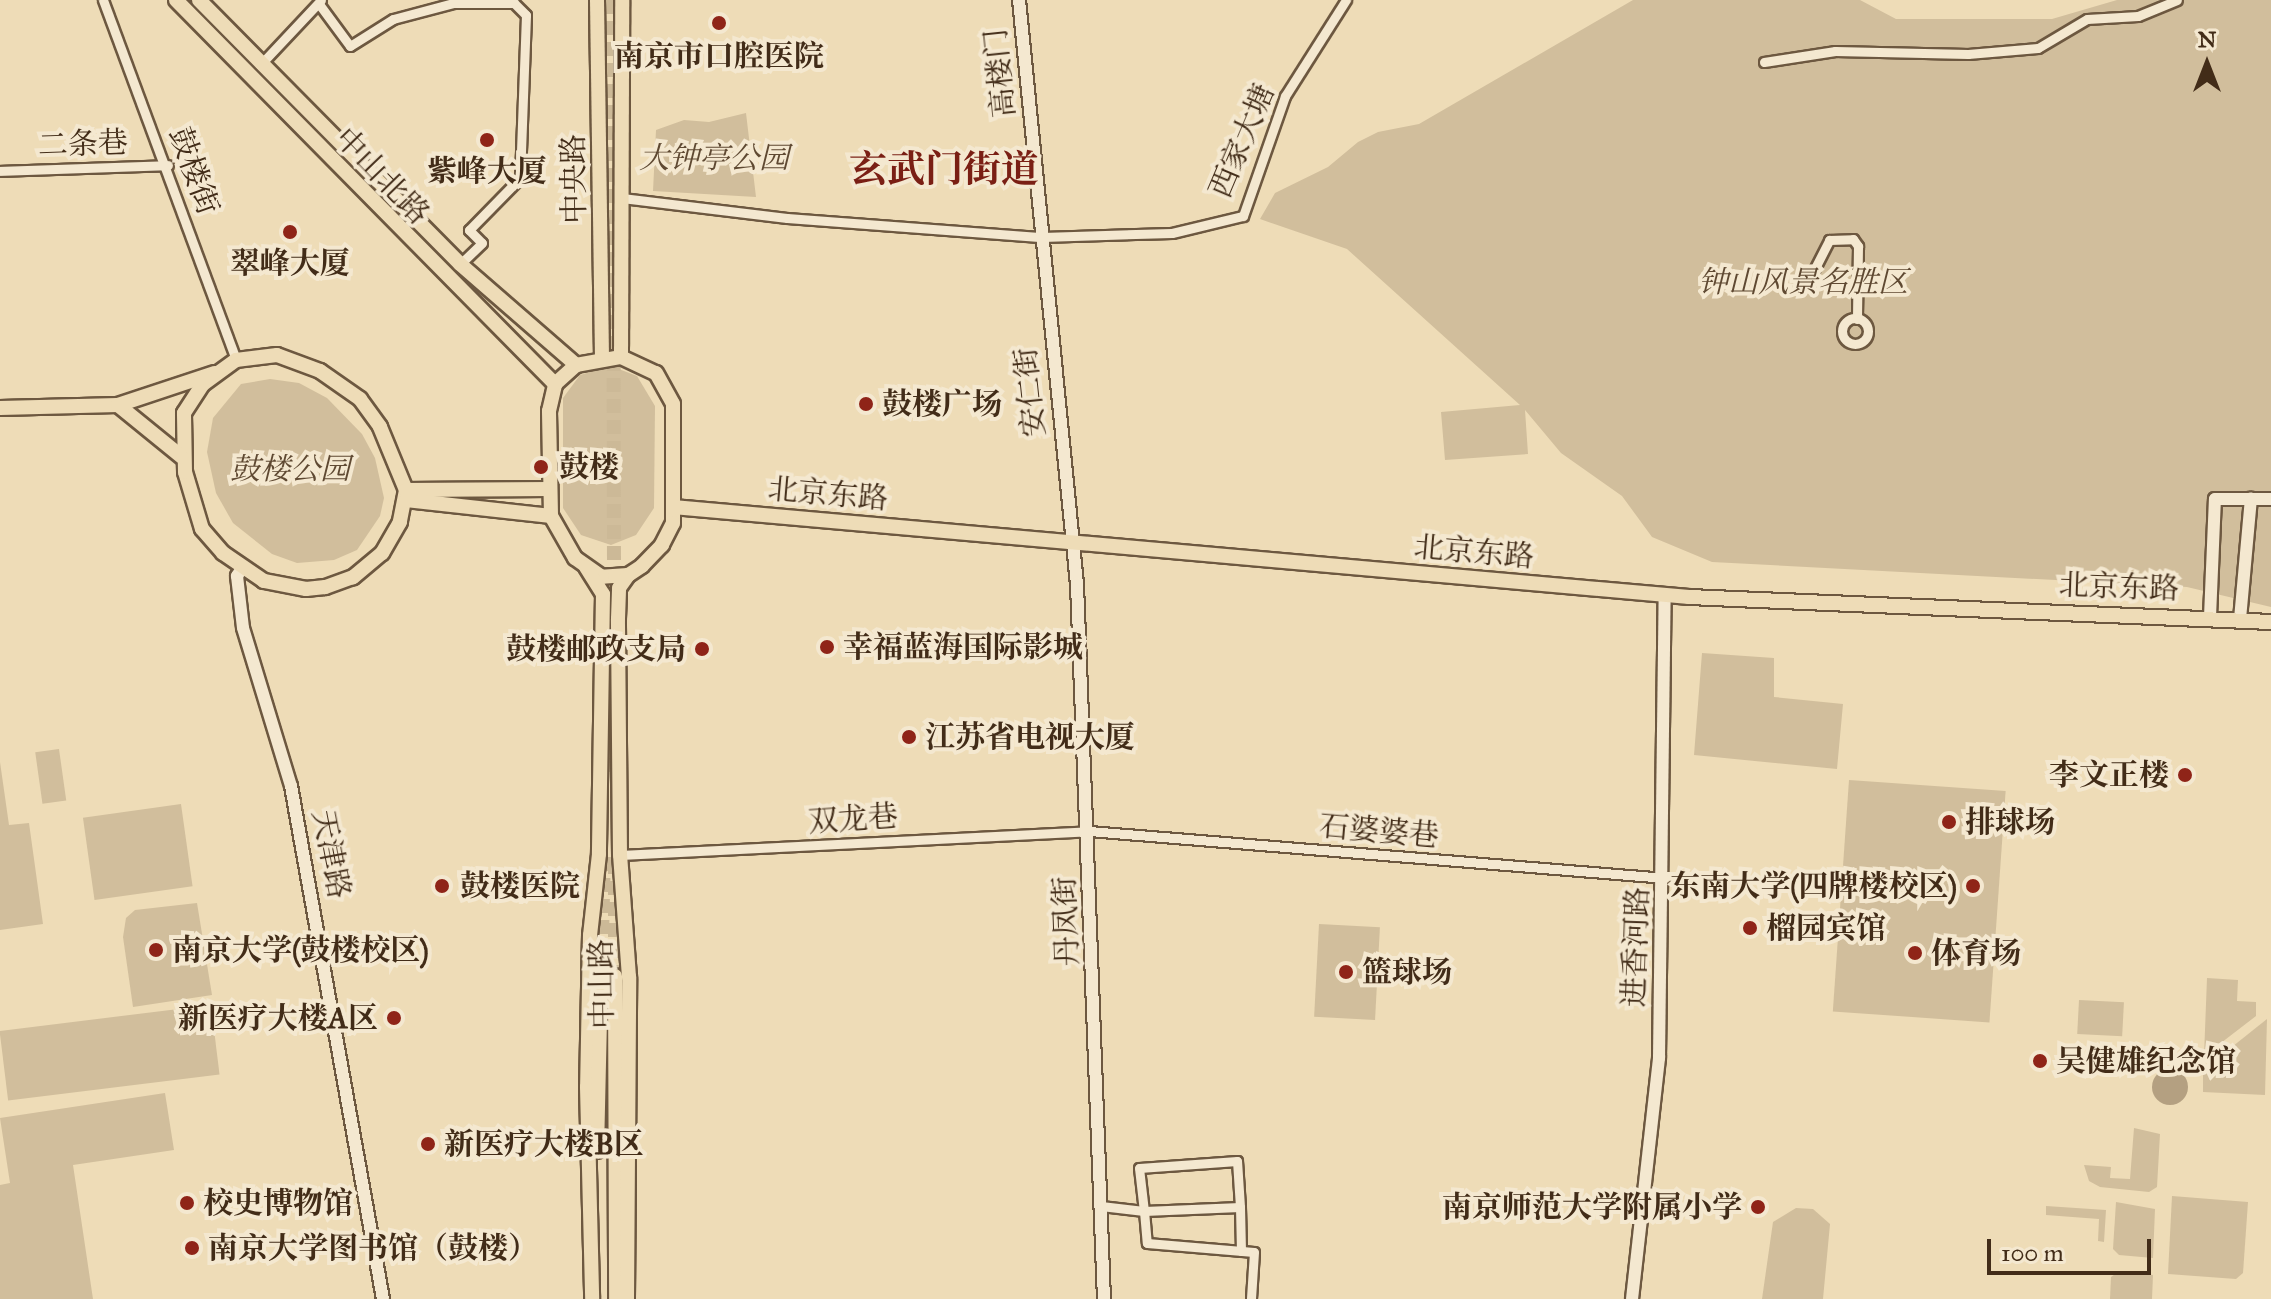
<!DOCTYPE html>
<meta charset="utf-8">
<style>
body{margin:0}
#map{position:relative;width:2271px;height:1299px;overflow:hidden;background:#eedcb7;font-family:"IM FELL Great Primer","Noto Serif SC",serif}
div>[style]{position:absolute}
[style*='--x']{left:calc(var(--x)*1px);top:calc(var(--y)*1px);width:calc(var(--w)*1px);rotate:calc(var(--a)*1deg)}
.green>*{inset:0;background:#d1be9c;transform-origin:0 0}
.water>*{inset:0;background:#b4a081}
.round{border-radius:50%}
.primary-tunnel>*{height:14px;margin-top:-7px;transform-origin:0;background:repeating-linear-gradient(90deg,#ccb997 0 14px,transparent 0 21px)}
.roads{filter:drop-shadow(2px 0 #6d5840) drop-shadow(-2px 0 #6d5840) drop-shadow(0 2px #6d5840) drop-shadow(0 -2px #6d5840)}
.street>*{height:9px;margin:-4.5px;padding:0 4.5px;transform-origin:4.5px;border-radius:4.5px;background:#f4e8d0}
.street>.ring{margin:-4.5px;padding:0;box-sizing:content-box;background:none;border:9px solid #f4e8d0;border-radius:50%}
.secondary>*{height:12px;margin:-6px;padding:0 6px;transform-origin:6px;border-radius:6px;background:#f4e8d0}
.primary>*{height:14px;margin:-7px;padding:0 7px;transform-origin:7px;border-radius:7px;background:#eedcb7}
.dots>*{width:22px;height:22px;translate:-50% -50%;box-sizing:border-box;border:4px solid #f4e8d0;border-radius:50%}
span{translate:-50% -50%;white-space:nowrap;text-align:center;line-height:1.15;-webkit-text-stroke:8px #f4e8d0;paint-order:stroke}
.poi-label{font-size:30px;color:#422c18;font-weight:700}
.left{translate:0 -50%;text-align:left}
.right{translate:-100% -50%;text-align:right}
.street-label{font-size:30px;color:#422c18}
.park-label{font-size:30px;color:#5f4932;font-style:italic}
.district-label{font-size:38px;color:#7a1f14;font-weight:700}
.north{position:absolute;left:2167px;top:24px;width:80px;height:80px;-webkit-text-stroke:6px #f4e8d0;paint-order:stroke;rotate:0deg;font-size:22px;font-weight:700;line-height:32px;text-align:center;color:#422c18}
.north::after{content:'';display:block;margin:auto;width:28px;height:36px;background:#422c18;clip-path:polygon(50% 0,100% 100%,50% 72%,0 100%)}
.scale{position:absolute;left:1987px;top:1239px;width:164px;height:36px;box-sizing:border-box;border:4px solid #422c18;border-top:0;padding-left:10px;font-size:24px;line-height:28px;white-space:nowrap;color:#422c18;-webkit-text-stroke:6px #f4e8d0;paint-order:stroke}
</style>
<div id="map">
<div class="green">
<div style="clip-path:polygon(1633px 0,1860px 0,1896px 19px,2052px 19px,2117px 0,2271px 0,2271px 607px,2187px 587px,1712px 562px,1652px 537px,1622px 496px,1561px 453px,1525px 410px,1528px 454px,1445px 460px,1441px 412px,1520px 405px,1347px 249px,1260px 219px,1275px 193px,1328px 167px,1358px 142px,1378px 132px,1419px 124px)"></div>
<div style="clip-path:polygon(746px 113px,756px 197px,653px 191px,656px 130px,684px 120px,709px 122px)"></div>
<div style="clip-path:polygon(611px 366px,637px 376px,655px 406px,654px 508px,636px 535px,611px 545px,581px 535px,563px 508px,563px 398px,580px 375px)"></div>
<div style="clip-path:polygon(270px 379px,299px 383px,327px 398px,362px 434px,375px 458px,384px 498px,380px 516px,357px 550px,334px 560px,297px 563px,272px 554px,233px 523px,216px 493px,207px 452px,213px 418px,241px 384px)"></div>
<div style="clip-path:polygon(1702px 653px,1774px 658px,1774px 697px,1843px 704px,1837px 769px,1694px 755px)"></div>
<div style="left:59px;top:749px;width:52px;height:24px;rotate:82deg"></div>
<div style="clip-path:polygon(0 762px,9px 825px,29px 823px,43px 924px,0 930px)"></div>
<div style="left:1849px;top:780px;width:157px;height:232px;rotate:4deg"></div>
<div style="left:181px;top:804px;width:83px;height:99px;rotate:82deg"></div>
<div style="clip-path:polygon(197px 903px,212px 995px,133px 1007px,123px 937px,126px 918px,135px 910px)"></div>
<div style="left:1319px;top:924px;width:61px;height:93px;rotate:3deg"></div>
<div style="clip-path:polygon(2207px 978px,2238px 980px,2237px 1001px,2256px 1002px,2256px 1016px,2204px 1056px)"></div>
<div style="left:2079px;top:1000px;width:45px;height:34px;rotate:3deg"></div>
<div style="left:211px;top:1005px;width:70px;height:213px;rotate:83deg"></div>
<div style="clip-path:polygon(2267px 1019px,2265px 1095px,2203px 1092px,2203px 1070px)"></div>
<div style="clip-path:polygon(165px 1093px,174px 1150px,73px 1165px,93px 1299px,0 1299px,0 1185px,10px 1183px,0 1118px)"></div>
<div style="clip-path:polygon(2134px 1128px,2160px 1134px,2157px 1187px,2149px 1192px,2100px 1187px,2089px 1181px,2084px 1165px,2111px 1167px,2110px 1178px,2130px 1179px)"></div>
<div style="clip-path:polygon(2172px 1196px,2248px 1202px,2243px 1273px,2236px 1279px,2168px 1274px)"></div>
<div style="clip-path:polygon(2116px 1202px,2155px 1209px,2153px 1258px,2119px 1255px,2113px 1249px)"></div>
<div style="clip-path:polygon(2046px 1206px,2106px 1210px,2104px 1242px,2098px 1241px,2099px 1219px,2046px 1215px)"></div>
<div style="clip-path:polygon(1796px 1208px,1813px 1209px,1830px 1224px,1823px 1299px,1762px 1299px,1773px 1222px)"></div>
<div style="clip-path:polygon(2118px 1272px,2153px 1275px,2152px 1299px,2110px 1299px,2111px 1277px)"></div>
</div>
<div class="water">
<div class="round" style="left:2152px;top:1069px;width:36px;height:36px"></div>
</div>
<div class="primary-tunnel">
<div style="--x:613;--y:0;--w:587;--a:89.9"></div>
<div style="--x:607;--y:772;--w:92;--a:-89.4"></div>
<div style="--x:615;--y:860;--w:116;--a:90"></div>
<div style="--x:601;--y:976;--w:120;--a:-88.6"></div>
</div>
<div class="roads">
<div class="street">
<div style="--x:103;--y:0;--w:384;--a:69.7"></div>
<div style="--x:319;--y:4;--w:52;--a:53.6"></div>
<div style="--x:350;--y:46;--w:51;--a:-32.1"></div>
<div style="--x:393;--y:19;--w:62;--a:-14.9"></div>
<div style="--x:453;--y:3;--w:61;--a:0"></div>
<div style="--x:514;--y:3;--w:17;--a:45"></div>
<div style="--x:526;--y:15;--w:163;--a:92.1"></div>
<div style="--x:520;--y:178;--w:73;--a:134.4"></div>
<div style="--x:469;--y:230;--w:18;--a:45"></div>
<div style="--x:482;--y:243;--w:30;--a:136"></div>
<div style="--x:1764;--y:62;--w:72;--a:-8.8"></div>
<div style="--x:1835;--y:51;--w:133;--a:1.3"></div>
<div style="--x:1968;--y:54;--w:70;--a:-4.9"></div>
<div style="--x:2038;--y:48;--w:57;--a:-30.6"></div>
<div style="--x:2087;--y:19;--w:51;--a:-3.4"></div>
<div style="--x:2138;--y:16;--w:42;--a:-22.3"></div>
<div style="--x:260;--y:65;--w:89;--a:-46.8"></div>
<div style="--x:0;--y:171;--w:168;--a:-2"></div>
<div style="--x:622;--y:198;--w:166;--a:6.9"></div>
<div style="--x:787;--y:218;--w:256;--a:4.3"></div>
<div style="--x:1042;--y:237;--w:130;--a:-1.8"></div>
<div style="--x:1172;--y:233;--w:73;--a:-13.5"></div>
<div style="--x:1243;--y:216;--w:127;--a:-70.7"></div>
<div style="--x:1285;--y:96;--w:114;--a:-57.6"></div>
<div style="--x:1814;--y:270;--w:34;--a:-63"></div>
<div style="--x:1829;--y:240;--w:24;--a:-2"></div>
<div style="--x:1853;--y:239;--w:9;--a:54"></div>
<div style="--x:1858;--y:246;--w:73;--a:90.8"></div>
<div class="ring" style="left:1842px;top:318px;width:17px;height:17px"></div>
<div style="--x:620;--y:855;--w:470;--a:-2.9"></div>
<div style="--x:1089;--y:831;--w:578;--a:4.66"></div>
<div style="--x:1101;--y:1206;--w:43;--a:6.6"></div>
<div style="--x:1144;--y:1211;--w:32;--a:85"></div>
<div style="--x:1147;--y:1243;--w:107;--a:4.8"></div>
<div style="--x:1254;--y:1252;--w:47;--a:93.7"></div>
<div style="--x:1240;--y:1207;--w:46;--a:-93.7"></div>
<div style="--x:1237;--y:1161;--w:98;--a:175.9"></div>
<div style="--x:1139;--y:1168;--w:43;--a:83.4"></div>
<div style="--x:1144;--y:1211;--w:96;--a:-2.4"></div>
<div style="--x:1240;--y:1207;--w:44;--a:88.7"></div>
</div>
<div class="secondary">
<div style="--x:1019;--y:0;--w:587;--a:84.33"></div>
<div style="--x:1077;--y:584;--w:716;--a:87.84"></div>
<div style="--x:243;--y:567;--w:11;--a:124"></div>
<div style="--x:237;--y:576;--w:52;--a:83.4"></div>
<div style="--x:243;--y:628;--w:165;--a:73.1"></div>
<div style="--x:291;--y:786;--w:521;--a:79.83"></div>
<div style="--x:2210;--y:617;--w:118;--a:-87.6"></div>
<div style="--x:2215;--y:499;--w:56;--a:0"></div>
<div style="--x:2240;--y:619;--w:121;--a:-84.8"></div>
<div style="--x:1632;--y:1299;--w:243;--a:-83.6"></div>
<div style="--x:1659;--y:1058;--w:463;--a:-89.3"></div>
</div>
<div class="primary">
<div style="--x:176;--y:0;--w:540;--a:45.38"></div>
<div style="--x:199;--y:0;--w:371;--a:45.3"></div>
<div style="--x:460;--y:264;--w:154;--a:41"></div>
<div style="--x:597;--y:0;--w:357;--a:89.2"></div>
<div style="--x:277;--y:355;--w:46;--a:20.4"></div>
<div style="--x:320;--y:371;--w:49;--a:35"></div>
<div style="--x:360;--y:399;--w:34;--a:54"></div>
<div style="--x:380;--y:427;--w:68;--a:67.6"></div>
<div style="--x:406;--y:490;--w:33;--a:101"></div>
<div style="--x:400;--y:522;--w:36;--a:120"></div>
<div style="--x:382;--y:553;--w:38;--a:140"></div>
<div style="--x:353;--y:577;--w:30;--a:160"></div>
<div style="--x:325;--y:587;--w:19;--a:174"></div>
<div style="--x:306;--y:589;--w:43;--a:-169.2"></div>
<div style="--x:264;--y:581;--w:50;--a:-145.7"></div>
<div style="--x:223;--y:553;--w:32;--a:-131"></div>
<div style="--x:202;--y:529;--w:59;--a:-106.6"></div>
<div style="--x:185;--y:472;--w:59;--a:-91"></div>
<div style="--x:184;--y:413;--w:35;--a:-57"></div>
<div style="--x:203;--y:384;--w:41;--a:-36"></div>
<div style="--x:236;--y:360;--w:41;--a:-7"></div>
<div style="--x:621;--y:357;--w:38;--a:25"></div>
<div style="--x:656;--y:373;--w:35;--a:61"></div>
<div style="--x:673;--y:404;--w:119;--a:90"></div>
<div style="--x:673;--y:523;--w:25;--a:117"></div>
<div style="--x:662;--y:545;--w:29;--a:134"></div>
<div style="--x:642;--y:566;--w:17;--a:147"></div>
<div style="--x:628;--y:575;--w:26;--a:176"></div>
<div style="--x:602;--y:577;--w:33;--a:-145"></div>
<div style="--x:575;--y:558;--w:48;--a:-119.7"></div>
<div style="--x:551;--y:516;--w:105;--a:-91.1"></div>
<div style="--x:549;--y:411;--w:28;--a:-77"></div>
<div style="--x:555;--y:384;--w:28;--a:-42"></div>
<div style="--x:576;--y:365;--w:46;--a:-10.1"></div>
<div style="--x:621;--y:357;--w:357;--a:-89.8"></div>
<div style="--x:118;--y:405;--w:82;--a:39.1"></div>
<div style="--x:0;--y:408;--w:118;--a:-1.5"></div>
<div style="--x:118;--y:405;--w:102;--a:-18.3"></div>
<div style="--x:406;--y:490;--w:143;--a:-0.4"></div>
<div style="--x:406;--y:500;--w:146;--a:6.3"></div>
<div style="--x:673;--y:507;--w:1020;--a:5.06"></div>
<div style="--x:1689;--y:597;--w:583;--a:2.46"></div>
<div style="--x:586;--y:567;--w:32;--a:58"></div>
<div style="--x:603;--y:594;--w:260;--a:90.9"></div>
<div style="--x:599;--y:854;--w:81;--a:96.3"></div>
<div style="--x:590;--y:935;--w:152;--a:91.1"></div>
<div style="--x:587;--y:1087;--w:212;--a:88.6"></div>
<div style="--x:615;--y:976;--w:323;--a:89.8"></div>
<div style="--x:597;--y:1151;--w:175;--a:-88.7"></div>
<div style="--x:627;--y:1299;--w:322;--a:-89.6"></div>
<div style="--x:629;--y:977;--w:122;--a:-94.2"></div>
<div style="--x:620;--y:855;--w:236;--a:-90.5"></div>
<div style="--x:618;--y:619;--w:31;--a:-88"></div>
<div style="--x:619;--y:588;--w:16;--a:-55"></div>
</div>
</div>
<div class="dots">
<div style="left:719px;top:23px;background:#8f2418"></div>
<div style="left:487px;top:140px;background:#8f2418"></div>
<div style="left:290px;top:232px;background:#8f2418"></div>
<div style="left:866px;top:404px;background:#8f2418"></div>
<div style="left:541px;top:467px;background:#8f2418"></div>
<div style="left:827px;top:647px;background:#8f2418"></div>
<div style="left:702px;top:649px;background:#8f2418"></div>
<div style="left:909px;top:737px;background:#8f2418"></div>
<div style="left:2185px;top:775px;background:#8f2418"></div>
<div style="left:1949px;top:822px;background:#8f2418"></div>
<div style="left:442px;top:886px;background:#8f2418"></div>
<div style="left:1973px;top:886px;background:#8f2418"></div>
<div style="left:1750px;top:928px;background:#8f2418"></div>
<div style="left:156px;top:950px;background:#8f2418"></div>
<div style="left:1915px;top:953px;background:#8f2418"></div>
<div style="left:1346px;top:972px;background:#8f2418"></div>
<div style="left:394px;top:1018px;background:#8f2418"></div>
<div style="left:2040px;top:1061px;background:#8f2418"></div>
<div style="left:428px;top:1144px;background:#8f2418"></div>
<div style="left:187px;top:1203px;background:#8f2418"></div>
<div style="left:1758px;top:1207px;background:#8f2418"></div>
<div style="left:192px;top:1248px;background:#8f2418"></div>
</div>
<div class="poi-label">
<span style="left:719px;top:56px">南京市口腔医院</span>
<span style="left:487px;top:171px">紫峰大厦</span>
<span style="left:290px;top:263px">翠峰大厦</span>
<span class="left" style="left:882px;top:404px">鼓楼广场</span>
<span class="left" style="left:559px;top:467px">鼓楼</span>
<span class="left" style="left:843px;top:647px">幸福蓝海国际影城</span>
<span class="right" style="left:686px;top:649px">鼓楼邮政支局</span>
<span class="left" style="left:925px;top:737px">江苏省电视大厦</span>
<span class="right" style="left:2169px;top:775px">李文正楼</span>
<span class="left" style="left:1965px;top:822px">排球场</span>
<span class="left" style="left:460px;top:886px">鼓楼医院</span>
<span class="right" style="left:1957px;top:886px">东南大学(四牌楼校区)</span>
<span class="left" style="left:1766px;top:928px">榴园宾馆</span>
<span class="left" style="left:172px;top:950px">南京大学(鼓楼校区)</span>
<span class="left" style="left:1931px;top:953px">体育场</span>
<span class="left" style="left:1362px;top:972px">篮球场</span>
<span class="right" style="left:378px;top:1018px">新医疗大楼A区</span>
<span class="left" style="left:2056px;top:1061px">吴健雄纪念馆</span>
<span class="left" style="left:444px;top:1144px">新医疗大楼B区</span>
<span class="left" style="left:203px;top:1203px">校史博物馆</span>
<span class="right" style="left:1742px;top:1207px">南京师范大学附属小学</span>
<span class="left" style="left:208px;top:1248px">南京大学图书馆（鼓楼）</span>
</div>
<div class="street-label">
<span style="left:1000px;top:73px;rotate:-96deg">高楼门</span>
<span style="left:1242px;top:141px;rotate:-67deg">西家大塘</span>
<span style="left:83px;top:144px;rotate:-2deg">二条巷</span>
<span style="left:194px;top:171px;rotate:70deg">鼓楼街</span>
<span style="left:382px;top:176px;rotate:46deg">中山北路</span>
<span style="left:574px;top:179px;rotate:-91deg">中央路</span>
<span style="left:1030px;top:392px;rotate:-96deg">安仁街</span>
<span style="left:828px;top:494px;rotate:5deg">北京东路</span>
<span style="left:1474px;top:552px;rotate:5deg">北京东路</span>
<span style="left:2119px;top:587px;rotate:2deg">北京东路</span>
<span style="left:853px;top:819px;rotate:-4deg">双龙巷</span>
<span style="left:1379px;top:831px;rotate:5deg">石婆婆巷</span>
<span style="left:331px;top:854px;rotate:79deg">天津路</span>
<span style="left:1066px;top:921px;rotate:-92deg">丹凤街</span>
<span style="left:1636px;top:947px;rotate:-88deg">进香河路</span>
<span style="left:602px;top:984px;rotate:-91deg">中山路</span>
</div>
<div class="park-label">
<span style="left:714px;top:158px">大钟亭公园</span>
<span style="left:1803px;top:282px">钟山风景名胜区</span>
<span style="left:290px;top:469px">鼓楼公园</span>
</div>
<div class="district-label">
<span style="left:944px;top:170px">玄武门街道</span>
</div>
<div class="north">N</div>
<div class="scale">100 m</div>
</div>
